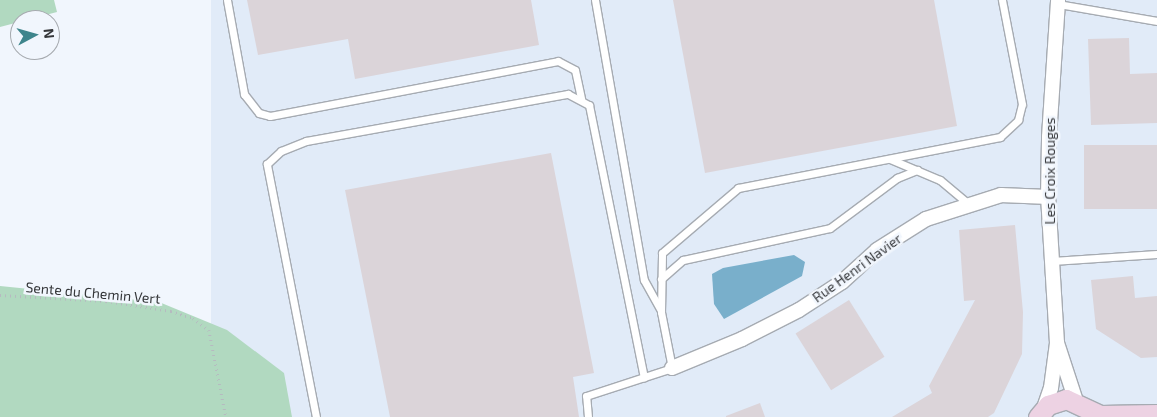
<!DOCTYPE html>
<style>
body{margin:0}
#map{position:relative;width:1157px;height:417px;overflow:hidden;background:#f1f6fd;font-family:"Exo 2",sans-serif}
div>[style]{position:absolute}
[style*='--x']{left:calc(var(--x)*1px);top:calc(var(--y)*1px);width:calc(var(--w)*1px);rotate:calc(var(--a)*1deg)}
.built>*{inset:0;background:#e1ebf8;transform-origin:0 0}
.green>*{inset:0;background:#b1d9c0}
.water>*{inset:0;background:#79afcb}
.building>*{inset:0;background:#dbd4d9;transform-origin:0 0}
.path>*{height:2.5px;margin-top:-1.25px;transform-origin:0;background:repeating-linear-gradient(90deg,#b6bac0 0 1px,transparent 0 5px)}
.roads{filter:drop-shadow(1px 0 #a6abb2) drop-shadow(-1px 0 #a6abb2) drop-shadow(0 1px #a6abb2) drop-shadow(0 -1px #a6abb2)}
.lane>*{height:7px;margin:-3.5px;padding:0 3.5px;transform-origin:3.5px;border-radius:3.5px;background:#fff}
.street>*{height:14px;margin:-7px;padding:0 7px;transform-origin:7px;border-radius:7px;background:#fff}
.secondary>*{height:19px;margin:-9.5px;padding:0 9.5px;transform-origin:9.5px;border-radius:9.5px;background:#edd2e3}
span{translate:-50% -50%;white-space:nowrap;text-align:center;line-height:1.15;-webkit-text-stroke:5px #f1f6fd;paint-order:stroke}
.street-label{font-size:14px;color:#35373a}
.north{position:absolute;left:10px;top:10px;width:50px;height:50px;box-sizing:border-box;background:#f1f6fd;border:1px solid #a6aaaf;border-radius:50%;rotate:84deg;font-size:14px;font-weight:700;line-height:20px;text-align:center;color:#35373a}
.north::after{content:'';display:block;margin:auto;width:18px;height:22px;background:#3e858c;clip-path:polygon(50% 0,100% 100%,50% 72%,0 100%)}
</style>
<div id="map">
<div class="built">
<div style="left:211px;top:0;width:946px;height:425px"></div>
</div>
<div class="green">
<div style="clip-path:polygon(0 0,54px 0,57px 12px,0 27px)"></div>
<div style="clip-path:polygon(0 286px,159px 302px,227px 330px,284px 373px,292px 417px,0 417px)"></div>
</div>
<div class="water">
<div style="clip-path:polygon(794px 255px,805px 262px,802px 276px,724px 319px,714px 304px,712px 274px,723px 268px)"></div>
</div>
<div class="building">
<div style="clip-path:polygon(247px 0,531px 0,539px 45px,355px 79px,348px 39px,258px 55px)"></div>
<div style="clip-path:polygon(673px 0,934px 0,957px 126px,705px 173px)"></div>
<div style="clip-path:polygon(1129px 38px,1130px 74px,1157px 73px,1157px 123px,1091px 125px,1088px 39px)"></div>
<div style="left:1157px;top:145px;width:64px;height:73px;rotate:90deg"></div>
<div style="clip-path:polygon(551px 153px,594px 373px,573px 377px,579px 417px,390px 417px,345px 190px)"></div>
<div style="clip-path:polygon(1015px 225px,1023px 312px,1022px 354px,994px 413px,988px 417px,892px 417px,932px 393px,929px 386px,975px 300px,964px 301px,959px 230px)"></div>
<div style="clip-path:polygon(1133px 276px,1135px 298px,1157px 296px,1157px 357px,1141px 358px,1096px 329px,1091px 280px)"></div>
<div style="left:849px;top:300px;width:67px;height:63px;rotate:58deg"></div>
<div style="clip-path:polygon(760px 403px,765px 417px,726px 417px,726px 416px)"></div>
</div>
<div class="path">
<div style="--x:0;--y:295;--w:106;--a:3.2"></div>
<div style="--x:106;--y:301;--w:66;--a:8.7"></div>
<div style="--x:171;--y:311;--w:23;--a:18"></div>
<div style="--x:193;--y:318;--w:20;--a:37"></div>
<div style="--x:209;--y:330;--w:89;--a:78.9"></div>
</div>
<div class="roads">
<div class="lane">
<div style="--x:227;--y:0;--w:96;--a:79.7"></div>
<div style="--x:244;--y:94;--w:24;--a:52"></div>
<div style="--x:259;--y:113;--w:11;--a:15"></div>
<div style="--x:270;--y:116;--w:293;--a:-10.8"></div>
<div style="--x:558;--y:61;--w:19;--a:28"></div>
<div style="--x:575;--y:70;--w:30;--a:78"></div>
<div style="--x:595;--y:0;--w:284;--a:80.1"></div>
<div style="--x:644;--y:280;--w:35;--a:61"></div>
<div style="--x:1058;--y:4;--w:100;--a:9.7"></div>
<div style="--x:890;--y:159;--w:54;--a:22.8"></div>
<div style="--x:940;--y:180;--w:35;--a:40"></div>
<div style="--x:1052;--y:261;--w:105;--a:-3.8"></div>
<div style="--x:661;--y:279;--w:29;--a:-41"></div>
<div style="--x:683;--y:260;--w:150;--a:-12.3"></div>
<div style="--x:830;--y:228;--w:84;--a:-36.7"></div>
<div style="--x:897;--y:178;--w:22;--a:-22"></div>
<div style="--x:316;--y:417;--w:258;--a:-101"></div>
<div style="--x:267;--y:164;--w:19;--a:-43"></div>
<div style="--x:281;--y:151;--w:27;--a:-22"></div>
<div style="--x:306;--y:141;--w:266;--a:-10.2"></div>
<div style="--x:568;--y:94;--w:24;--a:28"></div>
<div style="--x:589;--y:105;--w:278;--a:78.6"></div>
<div style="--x:588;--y:417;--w:21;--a:-95"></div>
<div style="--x:586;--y:396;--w:90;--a:-18"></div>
<div style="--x:672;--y:368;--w:57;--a:-101.1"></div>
<div style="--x:661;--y:312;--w:59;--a:-89"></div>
<div style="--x:662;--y:253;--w:100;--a:-40.5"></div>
<div style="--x:738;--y:188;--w:267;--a:-11"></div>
<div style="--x:1000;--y:137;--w:25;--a:-43"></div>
<div style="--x:1018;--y:120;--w:16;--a:-76"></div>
<div style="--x:1022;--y:104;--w:106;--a:-100.9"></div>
</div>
<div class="street">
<div style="--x:1057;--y:343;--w:146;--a:-93.5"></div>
<div style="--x:1048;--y:197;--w:60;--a:-89"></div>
<div style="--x:1049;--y:137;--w:137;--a:-86.2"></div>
<div style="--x:672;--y:368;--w:76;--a:-22.5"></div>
<div style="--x:742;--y:339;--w:64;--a:-27"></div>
<div style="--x:799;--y:310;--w:51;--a:-33.1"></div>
<div style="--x:842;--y:282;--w:47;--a:-42.4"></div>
<div style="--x:877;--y:250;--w:58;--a:-32.3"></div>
<div style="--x:926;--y:219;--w:79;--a:-17.7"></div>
<div style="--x:1001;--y:195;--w:47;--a:2.4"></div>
<div style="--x:1044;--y:408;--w:21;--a:-71"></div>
<div style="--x:1051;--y:388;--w:45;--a:-82.4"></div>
<div style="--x:1057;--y:343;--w:61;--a:71.9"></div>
</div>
<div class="secondary">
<div style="--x:1038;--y:417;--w:16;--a:-50"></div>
<div style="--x:1048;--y:405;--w:19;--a:-18"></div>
<div style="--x:1066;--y:399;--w:38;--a:25"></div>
<div style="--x:1101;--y:415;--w:56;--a:-1"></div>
</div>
</div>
<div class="street-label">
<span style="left:1050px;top:171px;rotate:-90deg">Les Croix Rouges</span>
<span style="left:857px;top:268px;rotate:-36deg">Rue Henri Navier</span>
<span style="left:93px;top:293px;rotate:5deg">Sente du Chemin Vert</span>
</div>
<div class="north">N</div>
</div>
